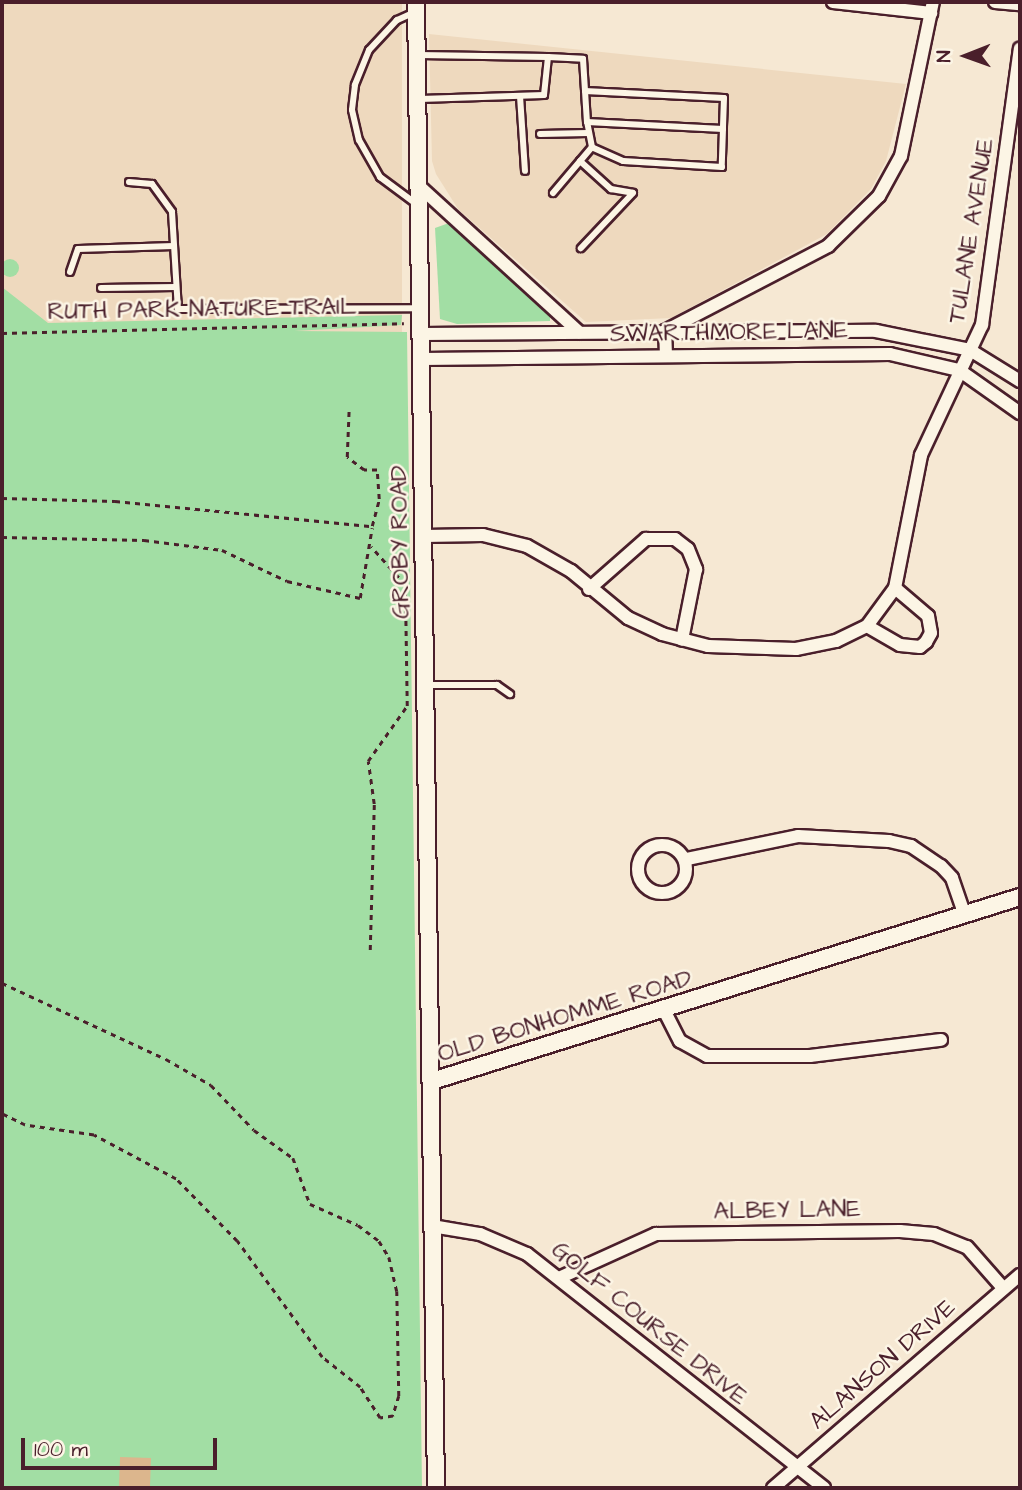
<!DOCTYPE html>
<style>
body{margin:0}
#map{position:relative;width:1022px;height:1490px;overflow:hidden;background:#f6e8d3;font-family:"Architects Daughter",sans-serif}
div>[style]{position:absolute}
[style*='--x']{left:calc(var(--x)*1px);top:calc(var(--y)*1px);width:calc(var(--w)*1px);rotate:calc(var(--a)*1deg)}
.built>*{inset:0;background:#eed9be;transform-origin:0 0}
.green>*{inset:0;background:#a2dea4}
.round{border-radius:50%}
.building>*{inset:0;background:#dcb68d;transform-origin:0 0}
.path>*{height:2.5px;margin-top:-1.25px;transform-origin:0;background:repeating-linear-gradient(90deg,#4a1f2b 0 5px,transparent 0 10px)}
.roads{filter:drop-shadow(2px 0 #4a1f2b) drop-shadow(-2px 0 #4a1f2b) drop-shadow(0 2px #4a1f2b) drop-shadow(0 -2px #4a1f2b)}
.lane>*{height:6px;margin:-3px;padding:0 3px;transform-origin:3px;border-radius:3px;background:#fcf5e5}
.street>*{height:12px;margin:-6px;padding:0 6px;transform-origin:6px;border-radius:6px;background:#fcf5e5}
.street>.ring{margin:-6px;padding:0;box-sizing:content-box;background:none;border:12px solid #fcf5e5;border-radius:50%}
.secondary>*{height:16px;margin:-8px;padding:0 8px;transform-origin:8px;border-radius:8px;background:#fcf5e5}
span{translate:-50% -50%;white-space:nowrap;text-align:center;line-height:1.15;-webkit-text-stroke:5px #fcf5e5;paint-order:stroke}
.street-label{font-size:24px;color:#4a1f2b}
.frame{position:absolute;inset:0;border:4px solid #4a1f2b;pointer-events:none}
.north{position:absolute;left:931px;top:21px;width:70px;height:70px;-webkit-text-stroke:5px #fcf5e5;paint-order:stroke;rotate:269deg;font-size:19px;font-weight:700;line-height:28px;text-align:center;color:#4a1f2b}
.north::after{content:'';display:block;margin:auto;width:24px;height:32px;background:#4a1f2b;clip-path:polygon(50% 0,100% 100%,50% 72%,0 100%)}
.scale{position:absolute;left:21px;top:1438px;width:196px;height:32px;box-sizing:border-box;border:4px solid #4a1f2b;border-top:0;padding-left:9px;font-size:21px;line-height:24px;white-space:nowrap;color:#4a1f2b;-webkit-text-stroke:5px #fcf5e5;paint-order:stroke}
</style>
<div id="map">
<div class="built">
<div style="left:2px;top:2px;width:400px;height:336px"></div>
<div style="clip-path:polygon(429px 34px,906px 84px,886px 161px,871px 189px,827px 234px,671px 318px,586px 322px,458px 209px,436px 174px,432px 161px)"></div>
</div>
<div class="green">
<div style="clip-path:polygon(449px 223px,550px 316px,550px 321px,457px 324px,440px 319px,435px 228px)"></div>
<div class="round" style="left:1px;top:259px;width:18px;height:18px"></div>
<div style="clip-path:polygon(2px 287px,48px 323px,402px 315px,401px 325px,294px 331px,407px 332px,422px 1488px,2px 1488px)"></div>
</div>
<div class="building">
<div style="left:151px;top:1458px;width:30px;height:31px;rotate:92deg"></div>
</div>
<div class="path">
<div style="--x:2;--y:333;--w:402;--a:-1.4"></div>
<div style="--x:2;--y:498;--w:113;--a:1.5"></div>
<div style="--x:115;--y:501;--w:258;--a:5.6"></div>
<div style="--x:372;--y:526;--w:28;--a:-75"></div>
<div style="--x:379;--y:499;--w:29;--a:-94"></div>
<div style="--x:377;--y:470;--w:13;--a:180"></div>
<div style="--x:364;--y:470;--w:21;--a:-143"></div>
<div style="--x:347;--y:457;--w:50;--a:-87.7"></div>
<div style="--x:2;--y:537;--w:142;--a:1.2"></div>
<div style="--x:144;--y:540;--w:79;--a:7.3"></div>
<div style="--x:222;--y:550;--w:72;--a:25.5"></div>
<div style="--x:287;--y:581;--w:75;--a:13.1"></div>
<div style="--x:360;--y:598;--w:71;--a:-80.3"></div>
<div style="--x:370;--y:950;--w:146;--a:-88.4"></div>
<div style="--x:374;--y:804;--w:43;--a:-97.9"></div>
<div style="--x:368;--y:761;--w:67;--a:-54.7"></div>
<div style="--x:407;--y:706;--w:121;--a:-90.9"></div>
<div style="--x:405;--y:585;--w:51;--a:-131.8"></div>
<div style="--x:2;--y:983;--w:181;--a:24.9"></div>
<div style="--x:166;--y:1059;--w:52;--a:30"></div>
<div style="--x:211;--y:1085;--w:62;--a:46.3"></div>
<div style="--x:254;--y:1130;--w:48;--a:35.7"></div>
<div style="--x:293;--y:1158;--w:49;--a:69.7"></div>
<div style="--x:310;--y:1204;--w:52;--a:23.6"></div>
<div style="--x:358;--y:1225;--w:26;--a:37"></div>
<div style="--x:379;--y:1241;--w:19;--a:58"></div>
<div style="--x:389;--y:1257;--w:35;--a:77"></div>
<div style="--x:397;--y:1291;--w:105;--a:88.9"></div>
<div style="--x:399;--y:1396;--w:21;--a:107"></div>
<div style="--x:393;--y:1416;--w:13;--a:171"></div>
<div style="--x:380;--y:1418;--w:37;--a:-123"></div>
<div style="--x:360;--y:1387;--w:48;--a:-141.7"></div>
<div style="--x:322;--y:1357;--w:144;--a:-126.2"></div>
<div style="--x:237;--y:1241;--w:87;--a:-134.5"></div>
<div style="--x:176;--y:1179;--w:93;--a:-151.8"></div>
<div style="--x:94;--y:1135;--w:70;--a:-171.8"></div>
<div style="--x:25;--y:1125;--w:25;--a:-154"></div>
</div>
<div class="roads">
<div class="lane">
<div style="--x:415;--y:12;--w:20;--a:156"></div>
<div style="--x:397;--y:20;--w:41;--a:133"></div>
<div style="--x:369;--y:50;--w:38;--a:112"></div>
<div style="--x:355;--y:85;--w:25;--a:97"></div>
<div style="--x:352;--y:110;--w:31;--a:77"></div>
<div style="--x:359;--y:140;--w:43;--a:60.4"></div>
<div style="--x:380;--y:177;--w:44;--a:36.6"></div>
<div style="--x:419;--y:55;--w:129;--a:0.9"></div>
<div style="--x:548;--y:57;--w:38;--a:96"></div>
<div style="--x:544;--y:95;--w:124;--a:178.2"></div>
<div style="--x:548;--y:57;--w:35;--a:3"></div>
<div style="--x:583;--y:59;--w:63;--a:86.4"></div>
<div style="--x:587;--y:122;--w:136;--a:2.9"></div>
<div style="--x:723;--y:129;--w:38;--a:92"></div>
<div style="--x:722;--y:167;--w:99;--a:-176.5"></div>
<div style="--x:623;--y:161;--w:34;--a:-156"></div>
<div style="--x:592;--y:147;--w:25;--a:-101"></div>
<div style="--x:585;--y:91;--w:139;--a:2.9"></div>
<div style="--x:724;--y:98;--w:31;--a:92"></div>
<div style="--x:520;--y:96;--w:75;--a:86.2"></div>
<div style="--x:540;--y:134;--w:48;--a:-1.2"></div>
<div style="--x:580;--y:161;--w:42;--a:42.1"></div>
<div style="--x:611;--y:189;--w:22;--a:10"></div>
<div style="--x:633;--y:193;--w:76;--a:133.4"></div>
<div style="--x:129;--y:182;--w:23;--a:5"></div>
<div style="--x:152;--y:184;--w:34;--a:54"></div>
<div style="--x:172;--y:212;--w:97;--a:86.5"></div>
<div style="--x:178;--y:309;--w:241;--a:-0.2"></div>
<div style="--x:553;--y:193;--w:60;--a:-49.7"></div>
<div style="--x:70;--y:272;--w:24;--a:-71"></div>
<div style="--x:78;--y:249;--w:96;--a:-1.8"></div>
<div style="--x:101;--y:288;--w:75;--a:-0.8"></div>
<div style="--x:426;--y:685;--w:71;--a:0"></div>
<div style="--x:497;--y:685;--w:16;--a:35"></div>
</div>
<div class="street">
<div style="--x:833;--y:2;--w:99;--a:6.4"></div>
<div style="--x:995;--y:2;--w:25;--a:5"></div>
<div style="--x:419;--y:186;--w:217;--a:42.4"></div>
<div style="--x:421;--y:334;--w:455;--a:-0.4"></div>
<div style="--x:876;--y:331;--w:96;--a:11.4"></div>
<div style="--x:970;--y:350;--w:59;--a:31.8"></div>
<div style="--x:666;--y:356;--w:25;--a:-92"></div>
<div style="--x:665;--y:331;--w:184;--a:-27.5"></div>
<div style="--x:828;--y:246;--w:71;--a:-44.4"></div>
<div style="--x:879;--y:196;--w:46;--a:-61.2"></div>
<div style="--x:901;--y:156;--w:157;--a:-78.3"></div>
<div style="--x:422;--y:359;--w:468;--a:-0.6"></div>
<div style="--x:890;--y:354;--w:71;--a:13.1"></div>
<div style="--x:959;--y:370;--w:75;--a:35.2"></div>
<div style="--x:424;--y:536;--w:59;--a:-1"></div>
<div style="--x:483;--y:535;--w:45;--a:14"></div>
<div style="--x:527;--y:546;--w:51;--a:29.6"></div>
<div style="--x:571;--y:571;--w:74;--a:39.5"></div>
<div style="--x:628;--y:618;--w:38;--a:25"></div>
<div style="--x:662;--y:634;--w:48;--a:14.6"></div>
<div style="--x:708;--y:646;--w:88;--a:2"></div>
<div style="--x:796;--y:649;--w:41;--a:-11.3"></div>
<div style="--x:836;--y:641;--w:34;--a:-26"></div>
<div style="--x:867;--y:626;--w:47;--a:-53.6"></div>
<div style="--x:895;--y:588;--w:136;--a:-78.9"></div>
<div style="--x:921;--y:455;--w:144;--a:-64.9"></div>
<div style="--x:982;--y:325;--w:279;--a:-82.2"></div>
<div style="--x:589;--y:589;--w:76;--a:-41.3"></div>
<div style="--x:646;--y:539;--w:29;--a:0"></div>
<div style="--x:675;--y:539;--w:16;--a:38"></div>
<div style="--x:688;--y:549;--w:22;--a:68"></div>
<div style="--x:696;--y:569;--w:72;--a:101.2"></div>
<div style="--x:867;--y:626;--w:38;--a:30"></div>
<div style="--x:900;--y:645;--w:20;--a:6"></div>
<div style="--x:920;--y:647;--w:8;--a:-40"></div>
<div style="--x:926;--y:642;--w:10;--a:-61"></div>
<div style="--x:931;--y:633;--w:17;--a:-100"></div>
<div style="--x:928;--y:616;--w:43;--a:-139.7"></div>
<div class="ring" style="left:638px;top:845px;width:36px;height:36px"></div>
<div style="--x:687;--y:859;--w:113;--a:-11.7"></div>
<div style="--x:798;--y:836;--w:91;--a:3.1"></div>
<div style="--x:889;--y:841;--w:23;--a:13"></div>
<div style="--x:911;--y:846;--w:36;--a:34"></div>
<div style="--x:941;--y:866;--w:16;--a:47"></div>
<div style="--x:952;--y:878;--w:39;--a:71"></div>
<div style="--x:664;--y:1010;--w:35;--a:63"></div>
<div style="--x:680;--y:1041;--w:31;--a:29"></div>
<div style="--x:707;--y:1056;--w:103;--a:0"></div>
<div style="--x:810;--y:1056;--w:132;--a:-7"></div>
<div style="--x:432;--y:1226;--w:49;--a:9.5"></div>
<div style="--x:480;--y:1234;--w:51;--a:23.1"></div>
<div style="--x:527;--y:1254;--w:378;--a:38.2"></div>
<div style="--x:559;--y:1278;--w:107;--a:-24.4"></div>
<div style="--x:656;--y:1234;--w:244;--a:-0.7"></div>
<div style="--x:900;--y:1231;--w:34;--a:5"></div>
<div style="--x:934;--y:1234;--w:35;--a:22"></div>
<div style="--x:967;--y:1247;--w:55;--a:48.7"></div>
<div style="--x:773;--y:1488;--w:326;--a:-40.8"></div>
</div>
<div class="secondary">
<div style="--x:416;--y:2;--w:1486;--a:89.23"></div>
<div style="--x:432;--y:1081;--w:616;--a:-17.38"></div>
</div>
</div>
<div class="street-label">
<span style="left:972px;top:231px;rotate:-81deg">TULANE AVENUE</span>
<span style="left:202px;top:310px;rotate:-1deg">RUTH PARK NATURE TRAIL</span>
<span style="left:729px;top:333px;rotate:-1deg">SWARTHMORE LANE</span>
<span style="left:401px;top:542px;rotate:-91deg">GROBY ROAD</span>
<span style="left:565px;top:1017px;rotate:-17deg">OLD BONHOMME ROAD</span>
<span style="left:787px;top:1211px;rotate:-1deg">ALBEY LANE</span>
<span style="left:649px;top:1324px;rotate:39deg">GOLF COURSE DRIVE</span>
<span style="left:883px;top:1365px;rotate:-41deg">ALANSON DRIVE</span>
</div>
<div class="frame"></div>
<div class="north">N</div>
<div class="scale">100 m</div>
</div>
